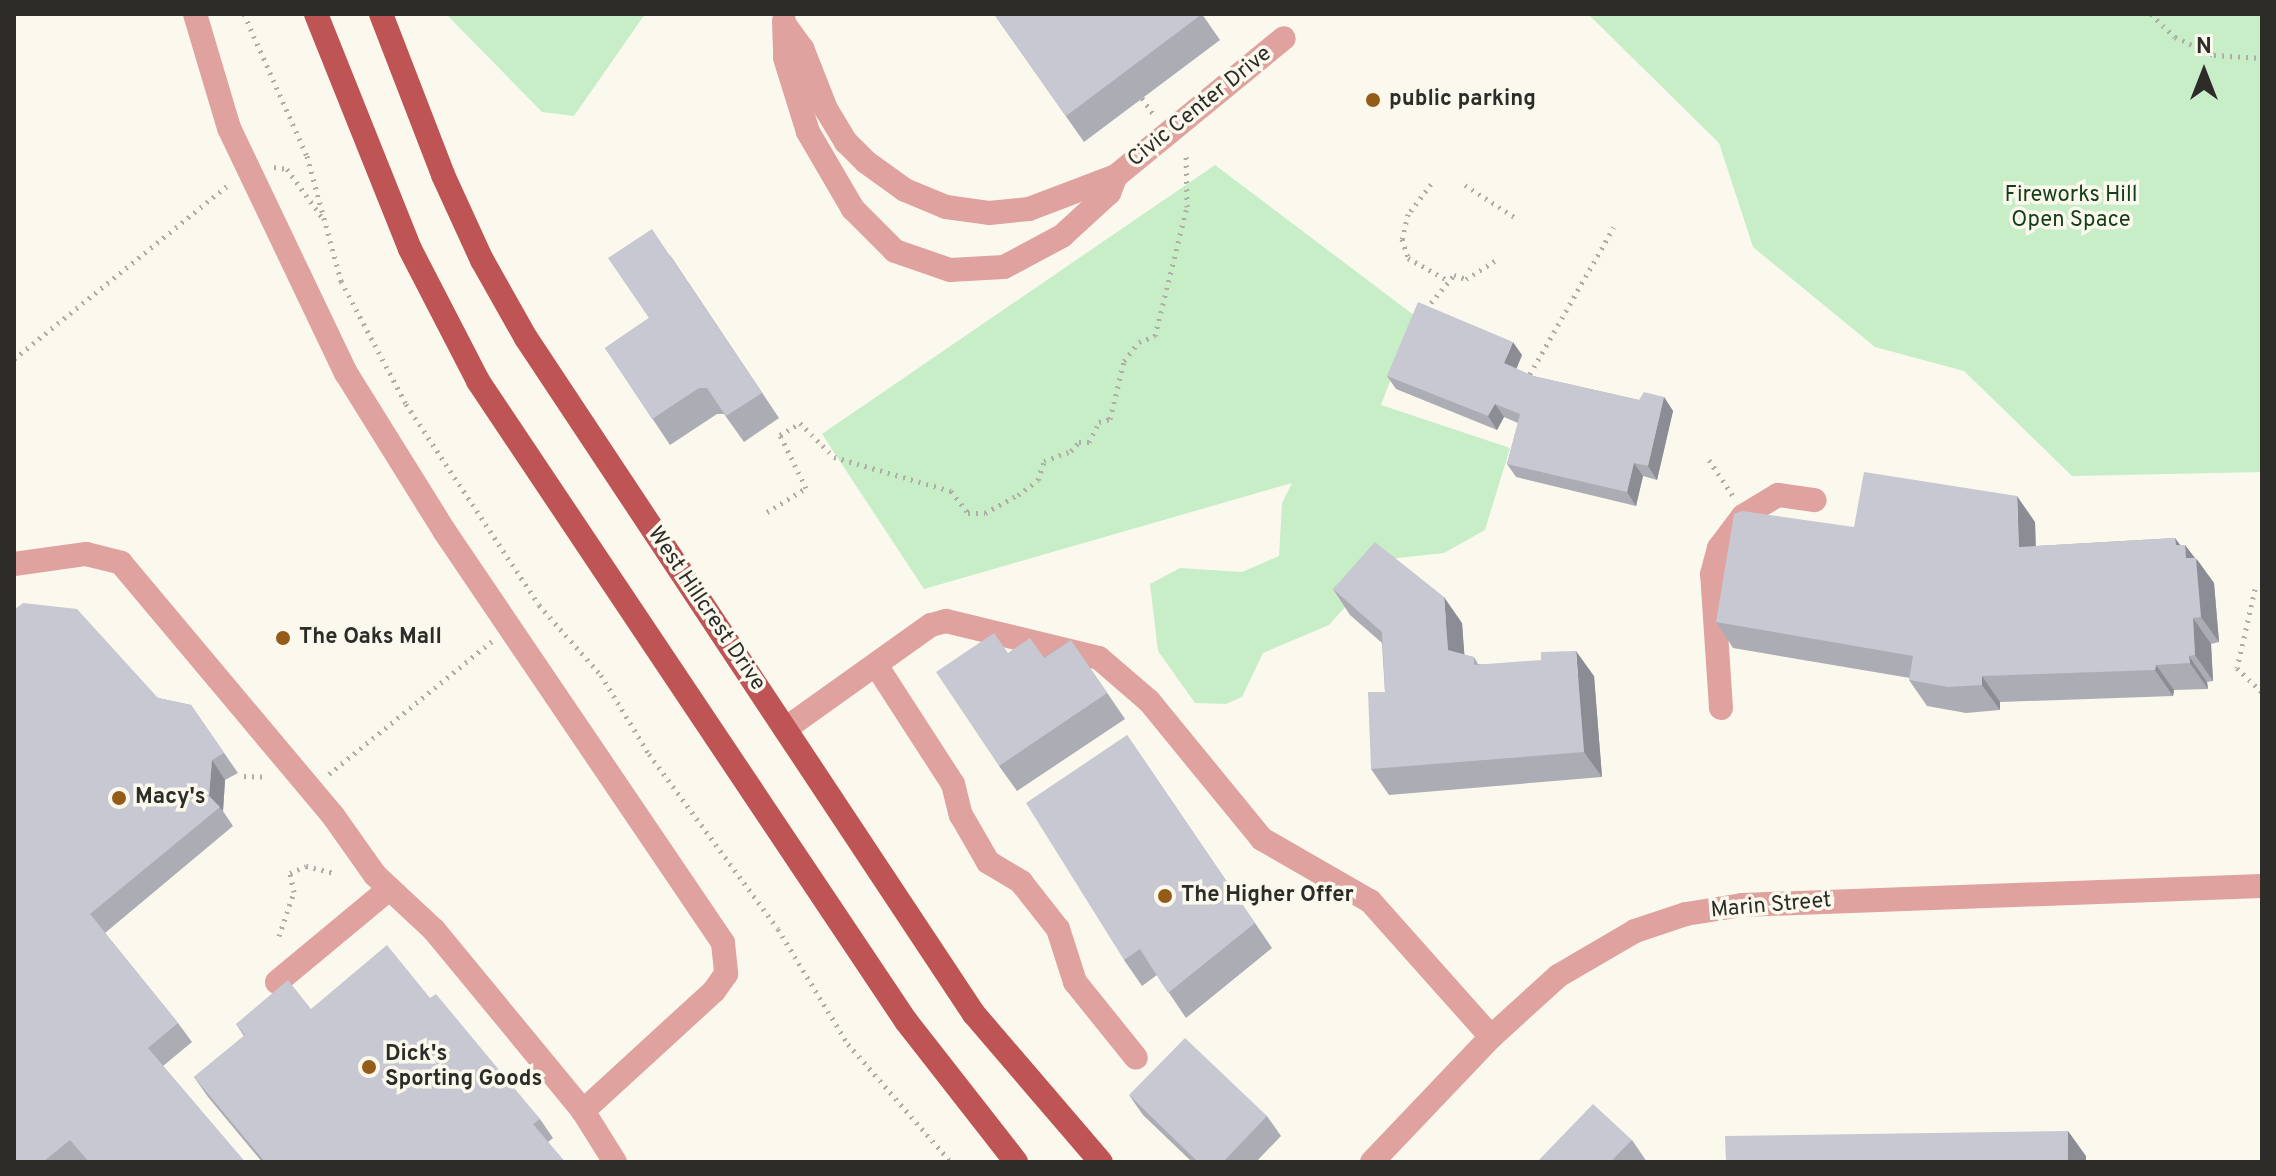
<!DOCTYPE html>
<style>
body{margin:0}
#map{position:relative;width:2276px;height:1176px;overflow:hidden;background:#fbf9ee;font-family:Overpass,sans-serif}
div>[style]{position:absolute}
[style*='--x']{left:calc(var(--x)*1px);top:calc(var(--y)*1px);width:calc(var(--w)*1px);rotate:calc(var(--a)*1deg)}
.green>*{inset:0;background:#c7eec7}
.path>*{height:5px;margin-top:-2.5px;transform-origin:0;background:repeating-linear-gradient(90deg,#afada5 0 2px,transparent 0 8px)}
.minor>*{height:24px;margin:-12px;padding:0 12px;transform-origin:12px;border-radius:12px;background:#dfa29f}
.major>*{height:24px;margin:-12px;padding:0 12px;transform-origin:12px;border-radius:12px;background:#bf5455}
.wall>*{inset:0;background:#acacb5}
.shaded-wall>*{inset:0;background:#8c8c94}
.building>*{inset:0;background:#c8c8d3}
.dots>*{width:22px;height:22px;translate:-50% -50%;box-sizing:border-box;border:4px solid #fbf9ee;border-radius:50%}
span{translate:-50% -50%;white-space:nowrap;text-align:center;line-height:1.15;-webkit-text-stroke:7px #fbf9ee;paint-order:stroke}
.poi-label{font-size:22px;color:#2d2c28;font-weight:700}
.left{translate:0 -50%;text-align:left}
.street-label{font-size:22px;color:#2d2c28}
.park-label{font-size:22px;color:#133e17}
.frame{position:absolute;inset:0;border:16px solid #2d2c28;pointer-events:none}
.north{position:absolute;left:2164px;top:32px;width:80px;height:80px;-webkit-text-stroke:6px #fbf9ee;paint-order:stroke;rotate:0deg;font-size:22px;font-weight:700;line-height:32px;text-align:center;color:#2d2c28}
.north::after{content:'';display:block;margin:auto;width:28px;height:36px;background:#2d2c28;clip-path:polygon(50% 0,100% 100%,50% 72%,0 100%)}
</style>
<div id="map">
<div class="green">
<div style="clip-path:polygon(446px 14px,645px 14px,574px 116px,542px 112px)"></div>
<div style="clip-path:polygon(1588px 14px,2262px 14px,2262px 472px,2072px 476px,1964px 371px,1875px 347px,1753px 247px,1719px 143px)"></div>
<div style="clip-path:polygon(1215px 165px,1415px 316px,1381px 405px,1510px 448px,1485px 530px,1444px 553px,1388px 559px,1329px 625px,1263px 653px,1242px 697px,1226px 704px,1195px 703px,1158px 651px,1150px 584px,1180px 568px,1242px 572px,1279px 556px,1282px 503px,1292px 483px,924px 589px,822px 434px)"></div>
</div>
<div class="path">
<div style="--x:244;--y:14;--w:155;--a:66.1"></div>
<div style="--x:307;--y:156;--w:130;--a:74.8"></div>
<div style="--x:341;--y:281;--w:139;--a:62.1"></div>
<div style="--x:406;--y:404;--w:241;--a:56.5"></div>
<div style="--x:539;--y:605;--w:94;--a:48.5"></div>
<div style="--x:601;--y:675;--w:92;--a:58.7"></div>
<div style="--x:649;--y:754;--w:217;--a:53.6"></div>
<div style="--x:778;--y:929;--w:135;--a:58.7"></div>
<div style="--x:848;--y:1044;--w:157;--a:48.9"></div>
<div style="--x:2151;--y:14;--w:33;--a:44"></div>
<div style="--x:2175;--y:37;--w:43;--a:24.8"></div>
<div style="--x:2214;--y:55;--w:48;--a:3.6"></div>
<div style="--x:1142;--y:98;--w:19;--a:55"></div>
<div style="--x:274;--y:167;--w:13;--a:9"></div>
<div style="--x:287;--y:169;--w:63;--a:54"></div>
<div style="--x:1431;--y:184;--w:38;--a:127"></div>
<div style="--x:1408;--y:214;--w:26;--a:103"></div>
<div style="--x:1402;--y:239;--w:20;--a:72"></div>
<div style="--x:1408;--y:258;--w:45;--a:29.4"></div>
<div style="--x:1465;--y:185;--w:64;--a:32.9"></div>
<div style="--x:1426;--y:309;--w:44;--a:-50.5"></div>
<div style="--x:1454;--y:275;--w:13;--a:18"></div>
<div style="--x:1466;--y:279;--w:34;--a:-32"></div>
<div style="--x:14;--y:359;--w:276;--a:-39.1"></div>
<div style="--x:1526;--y:381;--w:177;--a:-60.3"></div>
<div style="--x:1709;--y:460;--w:43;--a:56.3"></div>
<div style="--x:767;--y:512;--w:46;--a:-31.6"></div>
<div style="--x:806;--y:488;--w:59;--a:-116.1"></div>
<div style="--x:780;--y:435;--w:23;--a:-31"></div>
<div style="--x:800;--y:423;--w:48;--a:45"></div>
<div style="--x:834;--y:457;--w:122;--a:16.2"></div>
<div style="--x:951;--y:491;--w:28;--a:52"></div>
<div style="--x:968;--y:513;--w:17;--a:0"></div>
<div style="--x:985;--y:513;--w:38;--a:-29"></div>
<div style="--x:1018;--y:495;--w:25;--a:-37"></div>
<div style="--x:1038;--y:480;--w:20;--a:-72"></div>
<div style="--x:1044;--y:461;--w:29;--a:-20"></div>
<div style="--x:1071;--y:451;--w:12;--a:-48"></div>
<div style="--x:1079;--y:442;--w:10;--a:0"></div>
<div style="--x:1089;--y:442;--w:22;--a:-63"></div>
<div style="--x:1099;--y:422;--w:11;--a:-15"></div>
<div style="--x:1110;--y:419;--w:60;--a:-76.4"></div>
<div style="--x:1124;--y:361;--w:24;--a:-52"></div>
<div style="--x:1139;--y:342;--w:17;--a:-21"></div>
<div style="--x:1155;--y:336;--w:133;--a:-76.1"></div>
<div style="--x:1187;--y:207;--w:55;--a:-91"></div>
<div style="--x:2262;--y:589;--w:7;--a:180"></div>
<div style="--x:2255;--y:589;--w:81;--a:102.8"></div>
<div style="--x:2237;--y:668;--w:35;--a:44"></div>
<div style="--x:329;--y:774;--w:210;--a:-39.2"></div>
<div style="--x:244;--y:776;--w:23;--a:2"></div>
<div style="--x:279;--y:936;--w:46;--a:-71.2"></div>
<div style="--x:294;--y:892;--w:19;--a:-102"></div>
<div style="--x:290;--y:873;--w:17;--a:-24"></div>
<div style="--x:306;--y:866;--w:29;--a:14"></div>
</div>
<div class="minor">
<div style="--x:195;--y:14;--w:119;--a:73.4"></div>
<div style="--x:229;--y:128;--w:272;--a:64.5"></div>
<div style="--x:346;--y:373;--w:187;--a:58.1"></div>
<div style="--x:445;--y:532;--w:496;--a:55.9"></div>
<div style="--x:723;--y:943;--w:31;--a:84"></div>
<div style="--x:726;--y:974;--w:21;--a:125"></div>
<div style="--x:714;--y:991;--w:178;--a:137.5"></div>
<div style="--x:583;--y:1111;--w:60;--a:57.9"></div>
<div style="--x:784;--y:21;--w:37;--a:88"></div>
<div style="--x:785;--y:58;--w:77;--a:72.7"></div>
<div style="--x:808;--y:132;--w:89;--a:59.7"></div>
<div style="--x:853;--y:209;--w:59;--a:45"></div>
<div style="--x:895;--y:251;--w:58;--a:19.1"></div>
<div style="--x:950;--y:270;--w:54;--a:-3.2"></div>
<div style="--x:1004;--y:267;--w:66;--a:-28.1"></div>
<div style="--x:1062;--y:236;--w:64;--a:-42.5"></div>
<div style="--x:1109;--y:193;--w:18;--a:-68"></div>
<div style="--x:785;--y:25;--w:29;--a:54"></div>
<div style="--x:802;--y:48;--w:66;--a:68.5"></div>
<div style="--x:826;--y:109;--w:39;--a:59"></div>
<div style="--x:846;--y:142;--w:28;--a:45"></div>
<div style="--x:866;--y:162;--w:48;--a:35.7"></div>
<div style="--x:905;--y:190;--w:44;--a:22.5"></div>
<div style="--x:946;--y:207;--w:43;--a:7.9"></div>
<div style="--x:989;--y:213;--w:40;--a:-5.7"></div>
<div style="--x:1029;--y:209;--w:93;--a:-20.8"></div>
<div style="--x:1116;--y:176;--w:217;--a:-39.4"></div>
<div style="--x:14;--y:564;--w:73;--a:-7.9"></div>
<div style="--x:86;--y:554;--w:36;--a:14"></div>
<div style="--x:121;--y:563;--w:331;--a:50"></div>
<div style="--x:334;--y:817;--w:71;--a:54.7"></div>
<div style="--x:375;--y:875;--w:81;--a:43"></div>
<div style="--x:434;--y:930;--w:234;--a:50.5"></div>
<div style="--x:876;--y:665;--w:142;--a:57.1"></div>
<div style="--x:953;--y:784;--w:32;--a:76"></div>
<div style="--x:961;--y:815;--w:54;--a:60.1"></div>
<div style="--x:988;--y:862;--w:39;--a:31"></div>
<div style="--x:1021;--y:882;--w:60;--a:51.8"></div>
<div style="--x:1058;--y:929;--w:56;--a:72.2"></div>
<div style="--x:1075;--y:982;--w:97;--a:51.2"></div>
<div style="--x:1721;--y:708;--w:134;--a:-93.8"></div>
<div style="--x:1712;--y:574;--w:27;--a:-75"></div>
<div style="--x:1719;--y:548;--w:40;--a:-53"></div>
<div style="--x:1743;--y:516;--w:41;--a:-31"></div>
<div style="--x:1778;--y:495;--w:37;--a:8"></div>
<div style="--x:785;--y:729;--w:179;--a:-35.5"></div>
<div style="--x:931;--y:625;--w:16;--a:-15"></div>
<div style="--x:946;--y:621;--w:157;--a:13.6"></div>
<div style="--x:1099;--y:658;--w:66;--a:40.7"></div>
<div style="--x:1149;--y:701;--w:178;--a:50.7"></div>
<div style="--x:1262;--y:839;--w:125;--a:29.9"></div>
<div style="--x:1370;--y:901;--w:182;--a:48.3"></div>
<div style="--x:277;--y:982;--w:146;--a:-39.7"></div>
<div style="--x:1372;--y:1162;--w:173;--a:-46.4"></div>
<div style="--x:1491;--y:1037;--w:91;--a:-42.3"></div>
<div style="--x:1558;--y:976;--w:89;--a:-30.3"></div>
<div style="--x:1635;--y:931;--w:54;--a:-18.4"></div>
<div style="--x:1686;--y:914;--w:57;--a:-9.1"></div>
<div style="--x:1742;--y:905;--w:520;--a:-2.09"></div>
</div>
<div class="major">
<div style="--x:316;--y:14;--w:253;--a:68.2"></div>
<div style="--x:410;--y:249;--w:148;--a:62.7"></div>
<div style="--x:478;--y:381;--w:770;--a:56.23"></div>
<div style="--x:906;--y:1021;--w:179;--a:52"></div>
<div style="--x:381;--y:14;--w:173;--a:68.9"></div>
<div style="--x:443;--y:175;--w:94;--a:65.4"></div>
<div style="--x:482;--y:260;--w:90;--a:60.6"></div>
<div style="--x:526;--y:338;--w:811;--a:56.47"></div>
<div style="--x:974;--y:1014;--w:195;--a:49.4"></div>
</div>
<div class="wall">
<div style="clip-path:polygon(994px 14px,1202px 14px,1220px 40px,1084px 142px)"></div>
<div style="clip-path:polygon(670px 255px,779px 418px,744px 442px,724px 414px,717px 414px,670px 445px,605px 348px,649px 318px)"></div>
<div style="clip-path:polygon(1522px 355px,1516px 369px,1533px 376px,1639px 400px,1664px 397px,1673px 411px,1657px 480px,1643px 476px,1636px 506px,1516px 477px,1507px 464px,1518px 423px,1504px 417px,1497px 430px,1396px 389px,1387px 376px)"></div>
<div style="clip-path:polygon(2035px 522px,2036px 546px,2175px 538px,2180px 545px,2185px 545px,2214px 583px,2219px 642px,2211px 644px,2213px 681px,2207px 682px,2208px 689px,2174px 690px,2173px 696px,2000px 702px,2000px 710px,1966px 713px,1927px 706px,1909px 680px,1910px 678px,1733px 648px,1716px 622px,1854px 527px)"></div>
<div style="clip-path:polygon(1333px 589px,1462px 623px,1464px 655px,1474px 657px,1478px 664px,1594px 676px,1602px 777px,1389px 795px,1371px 769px,1385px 692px,1382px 643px,1350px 615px)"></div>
<div style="clip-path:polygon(14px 610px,158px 698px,191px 705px,238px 773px,225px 780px,223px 811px,233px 826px,105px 933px,178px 1023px,192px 1042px,163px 1066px,245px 1162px,86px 1162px,84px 1160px,81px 1162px,14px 1162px)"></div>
<div style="clip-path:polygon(1071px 640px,1125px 719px,1017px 791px,999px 766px,1008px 653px,1044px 657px)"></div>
<div style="clip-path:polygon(1127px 735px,1272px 948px,1186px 1018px,1157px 975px,1142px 986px,1124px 960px)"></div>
<div style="clip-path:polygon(430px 998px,540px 1119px,553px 1138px,548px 1142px,565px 1162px,262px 1162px,208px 1097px,194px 1077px,244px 1036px,236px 1024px,311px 1009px)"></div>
<div style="clip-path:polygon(1129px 1095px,1267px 1116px,1281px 1136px,1256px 1162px,1192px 1162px,1143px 1115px)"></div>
<div style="clip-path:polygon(1632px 1140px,1647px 1162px,1537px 1162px)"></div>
</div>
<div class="shaded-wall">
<div style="clip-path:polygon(1513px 342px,1522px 355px,1513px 377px,1504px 363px)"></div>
<div style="clip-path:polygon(1664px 397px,1673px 411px,1657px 480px,1648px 466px)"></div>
<div style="clip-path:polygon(1495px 404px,1504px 417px,1497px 430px,1488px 416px)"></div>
<div style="clip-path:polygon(1634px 463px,1643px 476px,1636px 506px,1627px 492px)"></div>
<div style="clip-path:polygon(2017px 496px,2035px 522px,2036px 573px,2019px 547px)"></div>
<div style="clip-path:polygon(2175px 538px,2186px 553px,2185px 545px,2197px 561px,2196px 558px,2214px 583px,2219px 642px,2201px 617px,2176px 545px)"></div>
<div style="clip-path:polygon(1444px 597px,1462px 623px,1466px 675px,1448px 650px)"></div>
<div style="clip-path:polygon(2193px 618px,2211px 644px,2213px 681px,2195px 655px)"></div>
<div style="clip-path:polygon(1576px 651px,1594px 676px,1602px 777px,1584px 752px)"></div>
<div style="clip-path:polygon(2189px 656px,2207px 682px,2208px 689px,2190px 663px)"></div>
<div style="clip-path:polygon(2156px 665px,2174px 690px,2173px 696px,2155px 670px)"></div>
<div style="clip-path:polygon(1982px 676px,2000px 702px,2000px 710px,1982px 685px)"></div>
<div style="clip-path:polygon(212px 760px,225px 780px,223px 811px,209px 796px)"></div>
<div style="clip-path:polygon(2068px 1131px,2086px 1156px,2086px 1162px,2068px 1162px)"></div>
</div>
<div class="building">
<div style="clip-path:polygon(994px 14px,1202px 14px,1066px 116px)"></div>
<div style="clip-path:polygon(652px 229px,762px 393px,726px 416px,707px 388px,699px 388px,652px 419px,605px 348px,649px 318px,608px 258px)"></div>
<div style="clip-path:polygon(1418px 302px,1513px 342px,1504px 363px,1533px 376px,1639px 400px,1644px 392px,1664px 397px,1648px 466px,1634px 463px,1627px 492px,1507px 464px,1520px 414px,1495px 404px,1488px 416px,1387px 376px)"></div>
<div style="clip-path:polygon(1864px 472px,2017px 496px,2019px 547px,2175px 538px,2176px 545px,2185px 545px,2186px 558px,2196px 558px,2201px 617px,2193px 618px,2195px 655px,2189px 656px,2190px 663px,2156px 665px,2155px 670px,1982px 676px,1982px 685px,1948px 687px,1909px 680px,1913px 656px,1716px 622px,1734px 514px,1742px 511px,1854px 527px)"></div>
<div style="clip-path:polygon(1375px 542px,1444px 597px,1448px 650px,1474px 657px,1474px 665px,1541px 660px,1541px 652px,1576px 651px,1584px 752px,1371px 769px,1368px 692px,1385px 692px,1382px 632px,1333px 589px)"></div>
<div style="clip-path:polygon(23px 603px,77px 609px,158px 698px,191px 705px,224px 753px,212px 760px,209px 796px,220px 807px,90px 914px,178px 1023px,148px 1048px,245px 1162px,89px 1162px,70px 1140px,43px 1162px,14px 1162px,14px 610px)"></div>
<div style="clip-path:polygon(994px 633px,1008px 653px,1030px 638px,1044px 658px,1071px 640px,1107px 693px,999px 766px,936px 672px)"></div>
<div style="clip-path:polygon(1127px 735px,1255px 923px,1168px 993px,1140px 949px,1124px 960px,1026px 803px)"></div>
<div style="clip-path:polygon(387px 945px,430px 998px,436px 994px,540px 1119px,533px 1124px,563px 1160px,561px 1162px,265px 1162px,194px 1077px,245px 1035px,236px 1024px,288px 980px,311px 1009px)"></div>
<div style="clip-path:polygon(1185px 1038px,1267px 1116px,1223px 1162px,1198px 1162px,1129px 1095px)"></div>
<div style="clip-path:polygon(1593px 1104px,1632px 1140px,1613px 1159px,1616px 1162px,1537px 1162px)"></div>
<div style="clip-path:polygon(2068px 1131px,2068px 1162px,1726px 1162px,1725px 1136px)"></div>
</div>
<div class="dots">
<div style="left:1373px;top:100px;background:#955c19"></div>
<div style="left:283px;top:638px;background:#955c19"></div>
<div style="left:119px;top:798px;background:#955c19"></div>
<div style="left:1165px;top:896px;background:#955c19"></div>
<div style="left:369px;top:1067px;background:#955c19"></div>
</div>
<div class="poi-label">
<span class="left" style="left:1389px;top:100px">public parking</span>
<span class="left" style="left:299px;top:638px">The Oaks Mall</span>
<span class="left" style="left:135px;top:798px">Macy's</span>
<span class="left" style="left:1181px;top:896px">The Higher Offer</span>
<span class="left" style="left:385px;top:1067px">Dick's<br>Sporting Goods</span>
</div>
<div class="street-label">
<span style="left:1200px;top:107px;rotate:-39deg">Civic Center Drive</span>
<span style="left:706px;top:609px;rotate:56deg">West Hillcrest Drive</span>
<span style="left:1771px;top:906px;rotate:-5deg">Marin Street</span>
</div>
<div class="park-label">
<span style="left:2071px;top:208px">Fireworks Hill<br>Open Space</span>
</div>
<div class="frame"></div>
<div class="north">N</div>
</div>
